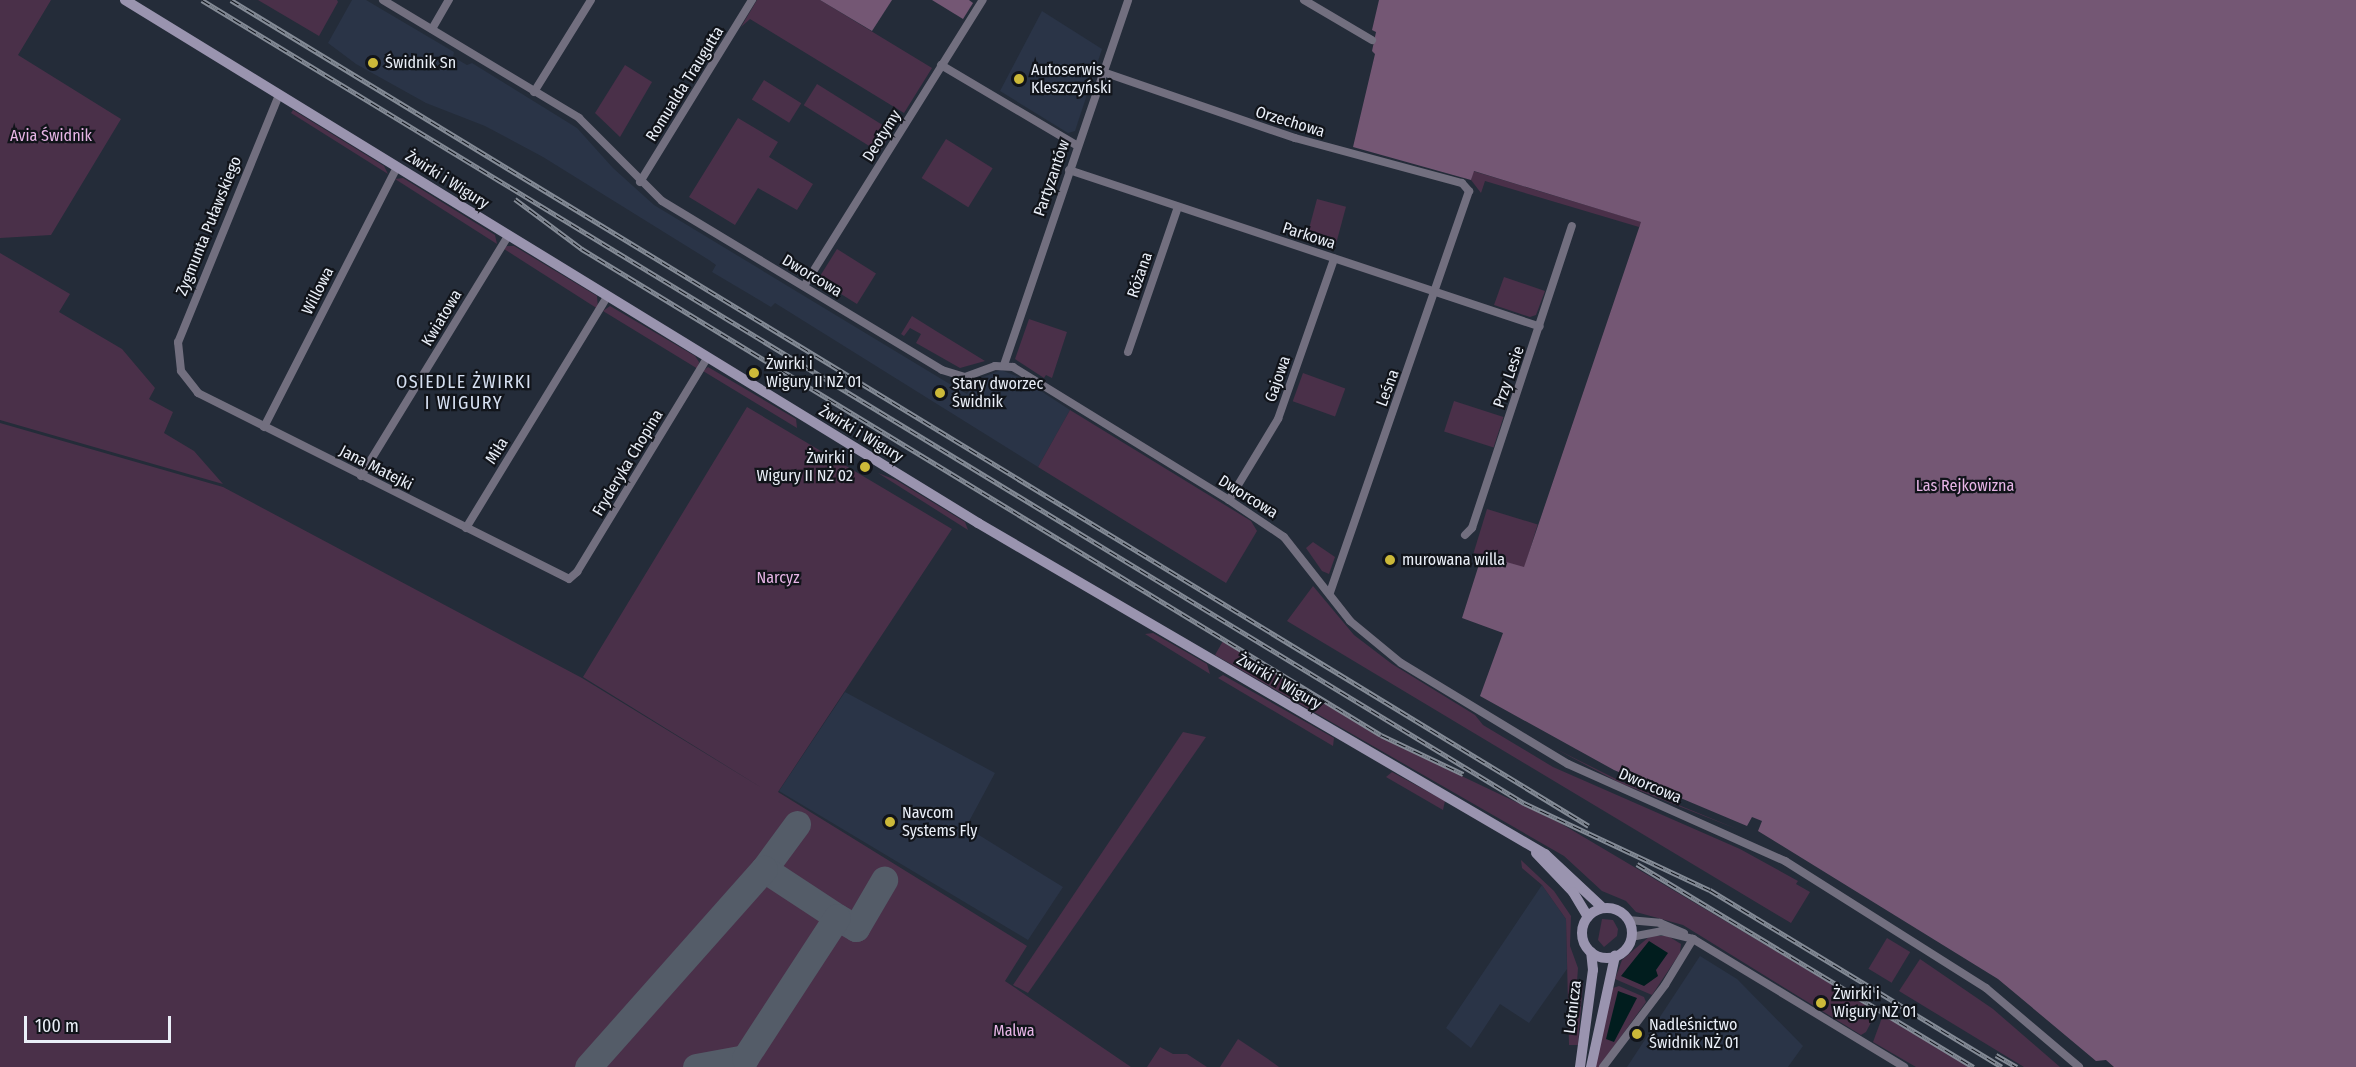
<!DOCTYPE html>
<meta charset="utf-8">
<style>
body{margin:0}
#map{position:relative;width:2356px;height:1067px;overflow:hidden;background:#242c39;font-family:"Fira Sans Condensed",sans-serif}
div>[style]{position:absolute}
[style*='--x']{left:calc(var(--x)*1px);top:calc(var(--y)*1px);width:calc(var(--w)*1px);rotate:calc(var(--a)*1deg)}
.built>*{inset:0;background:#2a3447}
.green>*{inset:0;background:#4a3049;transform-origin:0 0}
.forest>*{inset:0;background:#745774}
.water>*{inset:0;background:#011d1e}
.taxiway>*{height:27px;margin:-13.5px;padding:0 13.5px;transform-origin:13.5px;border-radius:13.5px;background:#545c68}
.street>*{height:8px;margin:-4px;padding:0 4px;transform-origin:4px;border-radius:4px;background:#726f7f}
.secondary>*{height:10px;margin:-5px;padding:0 5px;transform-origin:5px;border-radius:5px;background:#9a94af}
.secondary>.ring{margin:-5px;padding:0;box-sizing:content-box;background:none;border:10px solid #9a94af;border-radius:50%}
.rail>*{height:5px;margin-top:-2.5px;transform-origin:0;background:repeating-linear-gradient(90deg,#11141a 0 9px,#848b96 0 18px);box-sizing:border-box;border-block:2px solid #848b96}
.dots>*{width:16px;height:16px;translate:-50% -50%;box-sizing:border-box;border:3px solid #11141a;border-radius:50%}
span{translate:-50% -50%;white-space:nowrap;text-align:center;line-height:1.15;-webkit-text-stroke:4.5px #11141a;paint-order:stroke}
.poi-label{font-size:16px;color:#eaeff8}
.left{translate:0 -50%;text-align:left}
.right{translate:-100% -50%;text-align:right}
.street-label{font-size:16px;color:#eaeff8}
.park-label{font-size:16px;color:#e7b5e6}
.neighbourhood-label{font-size:18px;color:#d6e0f1;letter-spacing:1.5px}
.scale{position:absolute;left:24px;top:1016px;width:147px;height:27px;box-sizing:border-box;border:3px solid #eaeff8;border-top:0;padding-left:8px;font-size:18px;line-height:21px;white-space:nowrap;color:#eaeff8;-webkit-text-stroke:4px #11141a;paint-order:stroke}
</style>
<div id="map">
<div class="built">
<div style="clip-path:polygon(352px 0,366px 0,454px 52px,453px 57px,467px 65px,472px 63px,577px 128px,613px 168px,654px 205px,953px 386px,967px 394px,978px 379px,1001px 370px,1021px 378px,1070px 410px,1038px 467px,775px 303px,771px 307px,712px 272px,716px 265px,709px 260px,543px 157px,485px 126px,426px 103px,356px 64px,328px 43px)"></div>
<div style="clip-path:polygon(1042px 11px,1102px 49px,1075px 131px,1068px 133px,1000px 91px)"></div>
<div style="clip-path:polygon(845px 692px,995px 773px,966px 827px,1063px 887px,1028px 940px,779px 791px)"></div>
<div style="clip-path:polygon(1542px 885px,1566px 919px,1567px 969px,1529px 1023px,1500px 1004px,1471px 1048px,1446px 1028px)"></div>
<div style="clip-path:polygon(1700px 956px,1737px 979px,1803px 1046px,1788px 1067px,1627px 1067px)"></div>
</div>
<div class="green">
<div style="clip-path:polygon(0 0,51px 0,18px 55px,121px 119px,51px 235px,0 238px)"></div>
<div style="clip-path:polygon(258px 0,337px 0,338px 2px,319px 36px)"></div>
<div style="clip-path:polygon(757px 0,820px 0,932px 68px,904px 113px,750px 19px,741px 27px)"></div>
<div style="clip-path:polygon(625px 65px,652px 82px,620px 137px,595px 113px)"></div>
<div style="left:764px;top:80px;width:44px;height:23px;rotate:32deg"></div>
<div style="left:817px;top:84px;width:89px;height:25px;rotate:32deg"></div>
<div style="clip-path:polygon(293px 110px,384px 166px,388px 174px,291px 113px)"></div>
<div style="clip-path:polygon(738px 118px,778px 142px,769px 157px,813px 184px,797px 210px,758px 188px,735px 225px,689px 197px)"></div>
<div style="left:946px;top:139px;width:55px;height:46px;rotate:32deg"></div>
<div style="clip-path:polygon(1473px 171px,1642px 222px,1639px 227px,1485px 181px,1481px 193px,1471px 180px)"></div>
<div style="clip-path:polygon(403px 178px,495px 235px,497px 244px,395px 179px)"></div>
<div style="left:1317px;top:199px;width:30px;height:43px;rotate:15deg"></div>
<div style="clip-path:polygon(507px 246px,514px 246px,597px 296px,598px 309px,504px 249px)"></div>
<div style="left:837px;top:249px;width:46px;height:36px;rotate:32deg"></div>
<div style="clip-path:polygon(0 253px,70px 294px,59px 312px,122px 349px,155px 388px,149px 399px,173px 412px,164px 433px,194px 451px,223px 484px,0 420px)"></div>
<div style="clip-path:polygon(1504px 277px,1545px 291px,1536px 315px,1530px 317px,1494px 305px)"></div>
<div style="clip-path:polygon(610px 306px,695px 356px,699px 362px,698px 369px,603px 311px)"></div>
<div style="clip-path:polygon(912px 316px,936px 331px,985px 361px,960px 368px,916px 343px,921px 334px,910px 328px,904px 336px,901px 334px)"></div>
<div style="clip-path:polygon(1029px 319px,1067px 332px,1052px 378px,1046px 375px,1044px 378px,1015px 359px)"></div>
<div style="clip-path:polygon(708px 367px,796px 419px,797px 428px,703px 371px)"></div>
<div style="left:1303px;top:373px;width:45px;height:30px;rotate:20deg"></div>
<div style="left:1454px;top:401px;width:52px;height:32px;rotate:18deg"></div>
<div style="clip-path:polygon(747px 407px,952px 529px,778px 792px,1027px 946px,1005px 981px,1131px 1067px,0 1067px,0 423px,223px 487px,582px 678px,767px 791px,583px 677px)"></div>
<div style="clip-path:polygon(1070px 410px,1251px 521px,1257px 531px,1226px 583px,1038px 467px)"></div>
<div style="clip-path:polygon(878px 473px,896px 480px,965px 522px,968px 530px)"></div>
<div style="left:1487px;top:509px;width:53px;height:46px;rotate:17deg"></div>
<div style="clip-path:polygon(1313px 542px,1335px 557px,1329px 574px,1322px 571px,1306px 548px)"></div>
<div style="clip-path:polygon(1313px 586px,1354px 635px,1392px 664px,1475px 715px,1483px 725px,1553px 767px,1740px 849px,1798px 881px,1796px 884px,1810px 892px,1791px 923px,1287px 621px)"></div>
<div style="clip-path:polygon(1153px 633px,1207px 664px,1210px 674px,1145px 634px)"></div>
<div style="clip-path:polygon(1223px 641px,1384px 739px,1560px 823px,1877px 1011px,1866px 1032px,1861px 1035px,1683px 925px,1636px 912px,1626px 901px,1602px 891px,1564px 856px,1215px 655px)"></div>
<div style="clip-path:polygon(1223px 675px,1334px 738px,1333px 746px,1218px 678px)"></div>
<div style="clip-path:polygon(1183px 732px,1206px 737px,1028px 993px,1013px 985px)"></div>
<div style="clip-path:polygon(1554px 748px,1620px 781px,1742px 831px,1620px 783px)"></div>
<div style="clip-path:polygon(1392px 772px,1445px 801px,1443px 810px,1386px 777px)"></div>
<div style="clip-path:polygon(1521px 860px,1554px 891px,1571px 916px,1570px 946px,1578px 968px,1577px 982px,1583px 983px,1578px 1045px,1569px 1045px,1566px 919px,1542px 885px,1522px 868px)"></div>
<div style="clip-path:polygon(1602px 919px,1613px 920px,1618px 929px,1617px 936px,1604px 947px,1598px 940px)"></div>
<div style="clip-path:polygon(1650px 936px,1668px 936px,1681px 944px,1680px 953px,1652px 995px,1615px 979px,1622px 960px)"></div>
<div style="left:1887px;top:938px;width:27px;height:36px;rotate:31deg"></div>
<div style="clip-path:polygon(1920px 959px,1993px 1009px,2060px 1067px,2024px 1067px,1899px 991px)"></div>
<div style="clip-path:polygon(1619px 986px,1644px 997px,1646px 1002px,1599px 1067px,1594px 1067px,1613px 988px)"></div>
<div style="clip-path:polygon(1883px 1015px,1969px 1067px,1916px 1067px,1873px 1042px)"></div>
<div style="clip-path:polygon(1238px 1039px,1268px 1059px,1279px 1067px,1220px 1067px)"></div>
<div style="clip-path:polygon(1160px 1047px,1173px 1054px,1187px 1054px,1207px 1067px,1147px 1067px)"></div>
</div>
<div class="forest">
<div style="clip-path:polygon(820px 0,892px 0,872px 31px)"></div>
<div style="clip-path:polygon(932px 0,969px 0,973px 3px,963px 19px)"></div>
<div style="clip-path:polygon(1379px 0,2356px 0,2356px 1067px,2114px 1067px,2106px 1060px,2096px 1061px,1998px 979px,1758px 831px,1762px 821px,1752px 817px,1747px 826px,1614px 770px,1480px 696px,1503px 633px,1462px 618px,1482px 555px,1524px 567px,1641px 222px,1474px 171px,1471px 180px,1353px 147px,1375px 54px,1372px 51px,1376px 32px,1372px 30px)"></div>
</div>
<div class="water">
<div style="clip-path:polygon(1649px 941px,1668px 953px,1656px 970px,1658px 976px,1644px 986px,1621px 976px)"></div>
<div style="clip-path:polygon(1618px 991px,1637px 998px,1614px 1042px,1606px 1039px)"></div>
</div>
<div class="taxiway">
<div style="--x:797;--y:824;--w:56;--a:126.3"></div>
<div style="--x:764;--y:869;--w:87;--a:33.3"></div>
<div style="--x:837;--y:917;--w:22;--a:30"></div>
<div style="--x:856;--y:928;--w:56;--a:-59.7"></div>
<div style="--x:588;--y:1067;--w:265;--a:-48.4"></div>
<div style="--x:696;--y:1067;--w:50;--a:-10.4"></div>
<div style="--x:745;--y:1058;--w:168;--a:-56.9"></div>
</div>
<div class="street">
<div style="--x:383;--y:0;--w:229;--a:31"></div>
<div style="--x:579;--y:118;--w:117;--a:45"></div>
<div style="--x:662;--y:201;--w:327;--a:31.1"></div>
<div style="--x:942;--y:370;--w:24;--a:17"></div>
<div style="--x:965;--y:377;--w:32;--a:-20"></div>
<div style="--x:995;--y:366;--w:18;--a:3"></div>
<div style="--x:1013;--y:367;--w:254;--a:31.6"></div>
<div style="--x:1229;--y:500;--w:66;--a:33.9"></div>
<div style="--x:1284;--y:537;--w:107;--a:51.8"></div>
<div style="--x:1350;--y:621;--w:66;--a:39.5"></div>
<div style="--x:1401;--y:663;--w:195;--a:31.2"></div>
<div style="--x:1568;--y:764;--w:238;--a:24.1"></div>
<div style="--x:1785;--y:861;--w:238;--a:32.3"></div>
<div style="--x:1986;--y:988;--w:122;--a:40.3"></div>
<div style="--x:1304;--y:0;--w:79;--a:30.5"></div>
<div style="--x:432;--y:29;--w:34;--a:-60"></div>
<div style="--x:941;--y:65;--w:159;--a:30.6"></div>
<div style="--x:1103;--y:72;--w:203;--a:19"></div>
<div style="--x:1295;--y:138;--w:173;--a:15.1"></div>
<div style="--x:1462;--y:183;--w:11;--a:49"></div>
<div style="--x:1469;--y:191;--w:425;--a:109.1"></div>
<div style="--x:534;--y:92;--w:108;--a:-58.2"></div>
<div style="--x:279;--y:95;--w:267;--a:112.2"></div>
<div style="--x:178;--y:342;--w:29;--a:84"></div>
<div style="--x:181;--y:371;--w:28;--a:52"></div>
<div style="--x:198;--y:393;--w:415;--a:26.6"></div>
<div style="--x:569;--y:579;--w:11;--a:-41"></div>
<div style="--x:577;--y:572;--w:250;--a:-58.7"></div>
<div style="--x:1069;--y:170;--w:496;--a:18.4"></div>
<div style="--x:640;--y:182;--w:214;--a:-58.4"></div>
<div style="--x:804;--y:286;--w:337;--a:-58"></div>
<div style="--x:1128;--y:352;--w:153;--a:-71"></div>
<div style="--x:1004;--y:365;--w:385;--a:-71.2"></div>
<div style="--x:264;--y:427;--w:292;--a:-62.9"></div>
<div style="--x:361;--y:476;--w:281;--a:-58.5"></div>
<div style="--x:1229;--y:500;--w:95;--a:-58.8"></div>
<div style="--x:1278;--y:419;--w:170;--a:-70.7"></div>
<div style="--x:466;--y:528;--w:271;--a:-58.6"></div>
<div style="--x:1465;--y:535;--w:10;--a:-45"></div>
<div style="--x:1472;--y:528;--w:318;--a:-71.7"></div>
<div style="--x:1628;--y:920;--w:32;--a:5"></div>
<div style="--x:1660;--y:923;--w:26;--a:23"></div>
<div style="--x:1631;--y:937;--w:31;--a:-11"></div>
<div style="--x:1661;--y:931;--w:33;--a:14"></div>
<div style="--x:1693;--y:939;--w:247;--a:31.2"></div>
<div style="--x:1603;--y:1067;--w:103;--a:-52.9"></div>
<div style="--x:1665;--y:985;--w:54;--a:-58.7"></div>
</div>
<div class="secondary">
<div style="--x:125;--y:0;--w:1001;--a:31.51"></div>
<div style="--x:978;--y:523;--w:657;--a:30.28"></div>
<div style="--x:1545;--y:854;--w:79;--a:43"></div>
<div style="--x:1536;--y:853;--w:54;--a:46.5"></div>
<div style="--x:1573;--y:892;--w:29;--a:59"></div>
<div class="ring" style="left:1582px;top:908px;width:40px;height:40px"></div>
<div style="--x:1580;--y:1067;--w:98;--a:-82.4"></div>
<div style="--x:1593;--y:970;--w:18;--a:-96"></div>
<div style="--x:1591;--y:1067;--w:114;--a:-77.8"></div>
</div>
<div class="rail">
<div style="--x:202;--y:0;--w:1547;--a:31.28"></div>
<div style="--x:1524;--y:803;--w:205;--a:25.1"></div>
<div style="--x:1710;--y:890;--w:341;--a:31.2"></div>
<div style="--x:231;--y:0;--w:1589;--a:31.31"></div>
<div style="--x:515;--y:199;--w:84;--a:36.7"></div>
<div style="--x:582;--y:249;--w:935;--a:31.31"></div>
<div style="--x:1381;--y:735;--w:91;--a:25.4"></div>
<div style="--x:1637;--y:864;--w:393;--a:31.1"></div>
<div style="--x:1996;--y:1055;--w:24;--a:30"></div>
</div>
<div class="dots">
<div style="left:373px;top:63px;background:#ccb939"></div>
<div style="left:1019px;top:79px;background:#ccb939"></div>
<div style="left:754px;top:373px;background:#ccb939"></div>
<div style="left:940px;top:393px;background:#ccb939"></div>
<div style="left:865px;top:467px;background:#ccb939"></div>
<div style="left:1390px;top:560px;background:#ccb939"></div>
<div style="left:890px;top:822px;background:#ccb939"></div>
<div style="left:1821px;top:1003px;background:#ccb939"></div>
<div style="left:1637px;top:1034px;background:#ccb939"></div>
</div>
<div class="poi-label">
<span class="left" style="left:385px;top:63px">Świdnik Sn</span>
<span class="left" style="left:1031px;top:79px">Autoserwis<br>Kleszczyński</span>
<span class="left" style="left:766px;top:373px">Żwirki i<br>Wigury II NŻ 01</span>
<span class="left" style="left:952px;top:393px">Stary dworzec<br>Świdnik</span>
<span class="right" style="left:853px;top:467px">Żwirki i<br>Wigury II NŻ 02</span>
<span class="left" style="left:1402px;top:560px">murowana willa</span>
<span class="left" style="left:902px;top:822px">Navcom<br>Systems Fly</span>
<span class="left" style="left:1833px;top:1003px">Żwirki i<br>Wigury NŻ 01</span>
<span class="left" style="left:1649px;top:1034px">Nadleśnictwo<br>Świdnik NŻ 01</span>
</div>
<div class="street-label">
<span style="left:685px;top:84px;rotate:-58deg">Romualda Traugutta</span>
<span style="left:1290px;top:122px;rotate:17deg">Orzechowa</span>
<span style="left:882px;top:136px;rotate:-58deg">Deotymy</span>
<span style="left:1052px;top:178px;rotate:-71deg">Partyzantów</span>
<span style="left:447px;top:180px;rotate:32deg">Żwirki i Wigury</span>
<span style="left:209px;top:226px;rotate:-68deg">Zygmunta Puławskiego</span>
<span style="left:1309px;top:236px;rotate:18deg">Parkowa</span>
<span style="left:1140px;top:275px;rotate:-71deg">Różana</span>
<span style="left:812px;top:276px;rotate:31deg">Dworcowa</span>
<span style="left:318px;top:291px;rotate:-63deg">Willowa</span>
<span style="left:442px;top:318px;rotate:-59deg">Kwiatowa</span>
<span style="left:1509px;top:377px;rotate:-71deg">Przy Lesie</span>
<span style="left:1278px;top:379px;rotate:-71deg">Gajowa</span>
<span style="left:1388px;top:388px;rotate:-70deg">Leśna</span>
<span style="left:861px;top:434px;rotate:31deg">Żwirki i Wigury</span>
<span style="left:497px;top:451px;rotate:-58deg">Miła</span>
<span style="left:628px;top:463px;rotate:-59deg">Fryderyka Chopina</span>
<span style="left:376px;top:468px;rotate:27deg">Jana Matejki</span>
<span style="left:1248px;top:497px;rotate:32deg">Dworcowa</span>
<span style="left:1279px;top:682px;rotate:30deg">Żwirki i Wigury</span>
<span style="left:1650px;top:786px;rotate:23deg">Dworcowa</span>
<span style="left:1573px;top:1007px;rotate:-83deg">Lotnicza</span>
</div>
<div class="park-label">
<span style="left:51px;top:136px">Avia Świdnik</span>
<span style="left:1965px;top:486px">Las Rejkowizna</span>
<span style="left:778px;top:578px">Narcyz</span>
<span style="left:1014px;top:1031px">Malwa</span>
</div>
<div class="neighbourhood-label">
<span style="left:464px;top:393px">OSIEDLE ŻWIRKI<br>I WIGURY</span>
</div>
<div class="scale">100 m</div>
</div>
